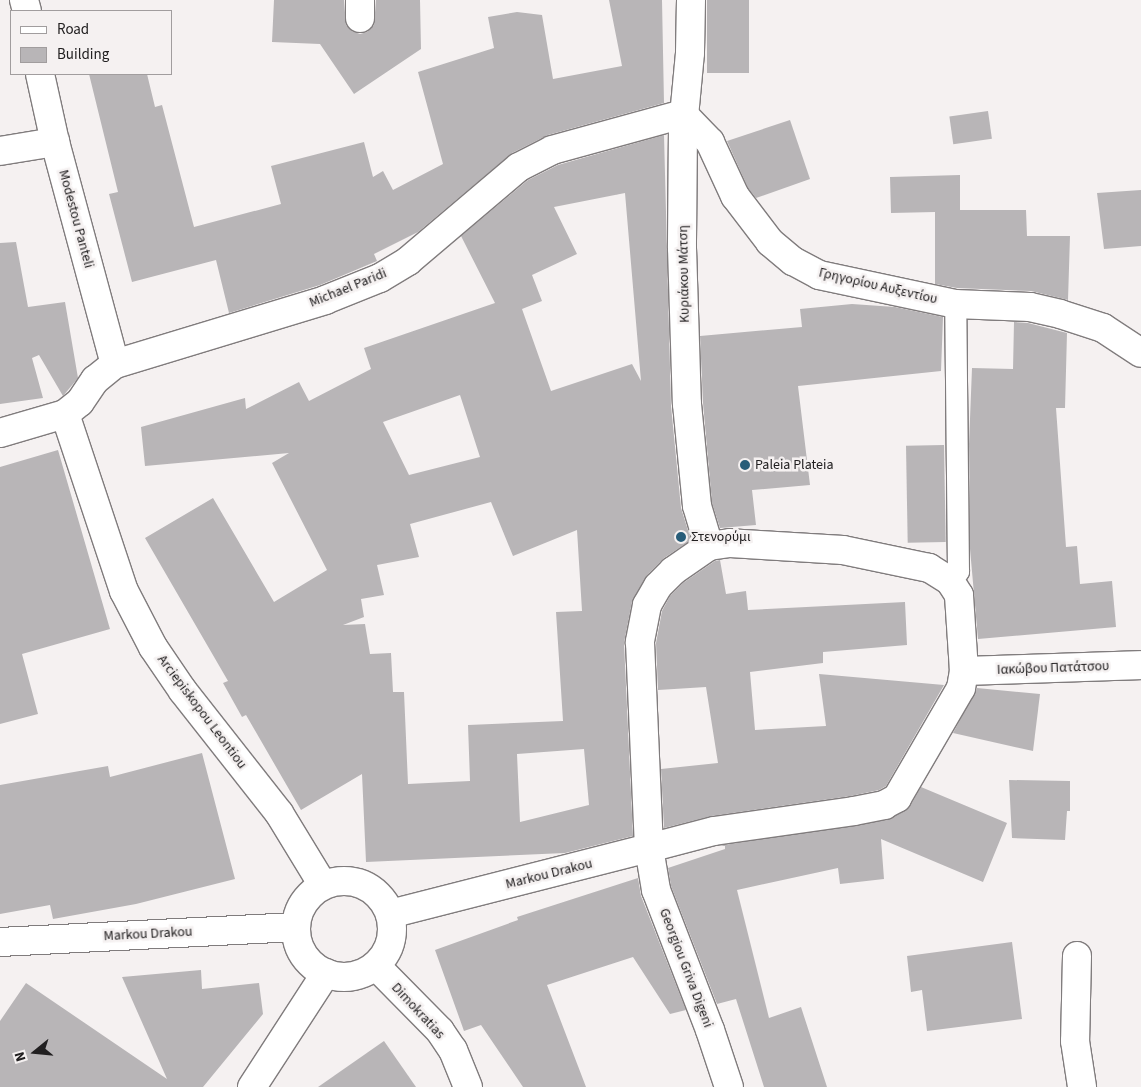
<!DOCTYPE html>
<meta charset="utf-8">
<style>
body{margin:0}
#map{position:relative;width:1141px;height:1087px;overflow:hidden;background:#f5f1f1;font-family:"Source Sans 3",sans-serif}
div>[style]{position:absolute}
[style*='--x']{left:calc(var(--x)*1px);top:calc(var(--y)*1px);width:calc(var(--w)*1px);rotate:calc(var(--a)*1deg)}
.building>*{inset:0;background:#b8b5b7;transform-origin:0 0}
.roads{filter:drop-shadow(1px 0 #807c7d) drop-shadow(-1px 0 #807c7d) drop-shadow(0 1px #807c7d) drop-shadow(0 -1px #807c7d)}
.lane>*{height:21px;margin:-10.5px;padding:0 10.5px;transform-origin:10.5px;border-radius:10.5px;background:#fff}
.street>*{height:28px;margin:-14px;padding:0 14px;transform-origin:14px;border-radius:14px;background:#fff}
.street>.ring{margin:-14px;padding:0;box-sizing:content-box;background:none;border:28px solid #fff;border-radius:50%}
.dots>*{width:14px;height:14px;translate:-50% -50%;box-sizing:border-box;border:2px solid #f5f1f1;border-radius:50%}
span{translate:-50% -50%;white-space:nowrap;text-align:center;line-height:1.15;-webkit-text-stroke:5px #f5f1f1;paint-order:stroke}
.street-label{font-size:14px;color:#222021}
.poi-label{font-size:14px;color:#222021}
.left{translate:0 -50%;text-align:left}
.legend{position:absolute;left:10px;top:10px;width:162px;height:65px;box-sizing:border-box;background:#f5f1f1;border:1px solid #a19d9e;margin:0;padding:6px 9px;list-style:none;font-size:15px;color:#222021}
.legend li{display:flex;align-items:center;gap:10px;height:25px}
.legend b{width:25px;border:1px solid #a19d9e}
.north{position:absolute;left:10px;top:1027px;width:50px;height:50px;-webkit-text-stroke:4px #f5f1f1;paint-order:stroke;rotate:253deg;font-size:14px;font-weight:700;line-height:20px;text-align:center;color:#222021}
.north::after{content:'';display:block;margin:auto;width:18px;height:22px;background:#222021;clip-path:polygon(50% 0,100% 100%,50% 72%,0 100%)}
</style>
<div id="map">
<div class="building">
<div style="clip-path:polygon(274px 0,344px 0,346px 25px,352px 31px,360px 34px,367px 32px,374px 25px,376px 0,420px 0,421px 49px,354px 94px,320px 44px,272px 42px)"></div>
<div style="clip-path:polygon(609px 0,662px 0,664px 103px,548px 135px,512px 153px,418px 232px,374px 254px,377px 261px,320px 285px,229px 313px,216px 260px,132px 282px,109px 194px,118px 192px,89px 74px,147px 74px,155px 107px,162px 105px,194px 227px,281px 204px,271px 166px,364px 142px,373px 177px,383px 171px,393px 190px,443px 164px,418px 72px,494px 48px,488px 17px,517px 12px,542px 15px,553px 79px,622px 66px)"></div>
<div style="left:707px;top:0;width:42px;height:73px"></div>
<div style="left:988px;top:111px;width:28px;height:39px;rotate:82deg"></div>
<div style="clip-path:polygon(790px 120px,810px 179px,756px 198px,748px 188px,727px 141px)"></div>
<div style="clip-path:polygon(evenodd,664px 135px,671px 406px,681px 508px,691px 540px,664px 558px,647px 575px,632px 602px,624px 643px,633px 836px,565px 853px,366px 862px,362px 774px,301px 810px,246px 715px,242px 717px,223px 683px,228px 681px,145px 538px,213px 498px,274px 602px,327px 570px,272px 463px,289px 453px,145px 466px,141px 427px,245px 398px,246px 409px,299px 382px,309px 401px,371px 369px,364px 348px,495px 303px,461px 236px,528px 180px,558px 165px,664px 135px,625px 193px,641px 381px,632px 364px,551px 391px,522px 309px,542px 301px,532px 275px,577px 254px,554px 207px,625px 193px,664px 135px,460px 395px,480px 457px,409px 475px,383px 422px,460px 395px,664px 135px,491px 502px,513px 556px,577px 530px,582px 611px,556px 612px,563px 721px,468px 725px,470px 781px,408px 784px,404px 692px,393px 692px,391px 653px,370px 654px,365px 624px,343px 625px,364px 617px,361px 599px,384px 595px,377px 565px,419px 557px,410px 524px,491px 502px,664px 135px,584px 749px,589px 805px,520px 822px,517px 754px,584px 749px)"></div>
<div style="clip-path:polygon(960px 175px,960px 210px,1026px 210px,1027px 236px,1070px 236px,1068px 300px,1031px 291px,957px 288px,935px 284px,935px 212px,891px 213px,890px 177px)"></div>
<div style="clip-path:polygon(1141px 190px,1141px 246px,1104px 249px,1097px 193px)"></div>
<div style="clip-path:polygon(16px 242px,28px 307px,65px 302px,78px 378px,63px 396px,39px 355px,32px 358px,43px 398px,0 404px,0 243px)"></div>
<div style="clip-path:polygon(852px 304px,895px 307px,943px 317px,941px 371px,798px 386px,810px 485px,752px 490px,756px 525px,720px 528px,712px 503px,703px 403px,700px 336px,802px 327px,800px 309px)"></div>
<div style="clip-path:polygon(1014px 322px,1028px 323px,1067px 333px,1065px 408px,1056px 408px,1066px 547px,1077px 546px,1080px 584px,1112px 581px,1116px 627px,978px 639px,970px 549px,969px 444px,972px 368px,1013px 369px)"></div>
<div style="left:944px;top:445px;width:97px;height:38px;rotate:89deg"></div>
<div style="clip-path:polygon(58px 450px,110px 629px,22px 654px,38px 714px,0 724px,0 467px)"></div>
<div style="clip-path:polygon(720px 560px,726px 594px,746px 591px,748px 610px,905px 602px,907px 645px,823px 652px,823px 663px,750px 672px,755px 730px,826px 726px,819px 674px,944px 685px,886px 786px,879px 790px,851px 796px,712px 816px,664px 828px,661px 769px,718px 763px,706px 687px,658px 690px,656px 643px,662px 611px,670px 596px,683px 583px,715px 561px)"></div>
<div style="clip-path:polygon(977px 688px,1040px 694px,1033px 751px,953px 733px)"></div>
<div style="clip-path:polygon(202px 753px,235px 879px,136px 904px,53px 919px,50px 905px,0 914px,0 785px,108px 766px,110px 777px)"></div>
<div style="clip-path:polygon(1009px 780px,1070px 781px,1070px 811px,1067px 811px,1065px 840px,1012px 838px)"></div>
<div style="clip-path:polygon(921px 787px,1007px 823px,983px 882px,881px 839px,884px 879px,840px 884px,838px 868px,737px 890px,769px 1018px,801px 1007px,827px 1087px,764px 1087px,736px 999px,717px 1004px,671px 886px,668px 868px,725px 849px,725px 846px,717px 846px,887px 820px,910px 806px)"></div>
<div style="clip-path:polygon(638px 878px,641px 896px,686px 1010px,670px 1014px,633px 957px,547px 985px,586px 1087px,523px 1087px,481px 1025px,464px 1031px,435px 950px,518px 920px,517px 917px)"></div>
<div style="clip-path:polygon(1012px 942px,1022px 1019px,927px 1031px,922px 990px,911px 992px,907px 956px)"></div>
<div style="clip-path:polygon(201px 970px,202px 989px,259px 983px,263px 1014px,203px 1087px,0 1087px,0 1021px,26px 983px,167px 1079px,122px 977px)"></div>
<div style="clip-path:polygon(384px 1041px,416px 1087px,318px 1087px)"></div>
</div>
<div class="roads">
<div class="lane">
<div style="--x:950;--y:581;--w:13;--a:-51"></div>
<div style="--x:958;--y:571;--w:267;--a:-90.6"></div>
</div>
<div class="street">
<div style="--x:24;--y:0;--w:11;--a:75"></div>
<div style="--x:360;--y:0;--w:18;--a:90"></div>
<div style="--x:691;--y:0;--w:53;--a:91.1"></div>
<div style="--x:690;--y:53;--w:74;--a:95.4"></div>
<div style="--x:683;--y:127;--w:121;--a:90.5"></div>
<div style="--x:682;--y:248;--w:156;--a:88.2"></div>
<div style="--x:687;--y:404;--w:102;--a:84.4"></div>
<div style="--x:697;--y:506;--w:42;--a:73.3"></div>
<div style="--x:40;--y:74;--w:70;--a:77.6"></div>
<div style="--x:55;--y:142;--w:230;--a:74.9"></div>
<div style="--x:683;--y:114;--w:39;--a:46"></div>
<div style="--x:710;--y:142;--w:60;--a:65.2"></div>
<div style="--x:735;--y:196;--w:58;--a:52.7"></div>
<div style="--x:770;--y:242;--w:30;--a:40"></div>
<div style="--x:793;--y:261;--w:30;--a:28"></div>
<div style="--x:819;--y:275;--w:139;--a:12"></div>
<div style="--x:955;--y:304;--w:75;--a:2.3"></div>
<div style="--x:1030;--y:307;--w:31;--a:13"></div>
<div style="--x:1060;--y:314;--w:45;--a:18"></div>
<div style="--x:1103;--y:328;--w:45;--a:33.3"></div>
<div style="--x:0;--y:151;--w:56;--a:-9.3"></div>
<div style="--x:65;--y:414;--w:187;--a:71.6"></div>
<div style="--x:124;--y:591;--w:63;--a:62.6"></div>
<div style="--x:153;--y:647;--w:53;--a:55.7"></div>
<div style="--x:183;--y:691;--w:155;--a:51.8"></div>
<div style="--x:279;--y:813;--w:84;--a:58.6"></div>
<div style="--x:0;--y:433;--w:68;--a:-16.3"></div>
<div style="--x:65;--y:414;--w:19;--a:-39"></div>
<div style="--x:80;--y:402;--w:27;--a:-56"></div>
<div style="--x:95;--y:380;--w:26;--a:-39"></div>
<div style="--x:115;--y:364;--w:220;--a:-16.9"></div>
<div style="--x:325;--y:300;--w:59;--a:-21.8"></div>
<div style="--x:380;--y:278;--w:33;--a:-31"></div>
<div style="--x:408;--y:261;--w:145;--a:-40.3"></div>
<div style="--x:519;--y:167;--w:37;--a:-27"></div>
<div style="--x:552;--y:150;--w:136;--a:-15.4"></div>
<div style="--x:964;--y:671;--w:177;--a:-1.9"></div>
<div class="ring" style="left:296px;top:881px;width:68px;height:68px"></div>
<div style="--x:390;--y:914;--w:267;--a:-14.3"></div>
<div style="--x:649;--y:848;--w:67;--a:-14.7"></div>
<div style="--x:714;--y:831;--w:141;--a:-8.1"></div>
<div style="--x:854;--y:811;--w:31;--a:-11"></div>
<div style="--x:884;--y:805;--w:15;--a:-28"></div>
<div style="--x:897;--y:798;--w:127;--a:-59.8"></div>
<div style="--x:961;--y:688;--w:17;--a:-80"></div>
<div style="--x:964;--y:671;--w:76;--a:-93.8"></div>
<div style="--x:959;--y:595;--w:17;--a:-123"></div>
<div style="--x:950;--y:581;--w:25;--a:-148"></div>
<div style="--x:929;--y:568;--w:88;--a:-168.2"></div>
<div style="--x:843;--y:550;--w:113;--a:-176.5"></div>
<div style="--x:730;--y:543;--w:21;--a:172"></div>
<div style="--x:709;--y:546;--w:44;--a:145.2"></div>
<div style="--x:673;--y:571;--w:21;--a:135"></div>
<div style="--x:658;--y:586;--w:22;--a:120"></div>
<div style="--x:647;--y:605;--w:38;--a:101"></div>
<div style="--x:640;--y:642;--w:206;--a:87.5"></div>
<div style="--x:649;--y:848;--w:43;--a:80.5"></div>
<div style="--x:656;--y:890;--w:150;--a:68.9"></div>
<div style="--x:710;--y:1030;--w:60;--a:71.6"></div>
<div style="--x:0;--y:942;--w:296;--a:-2.9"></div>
<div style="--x:1077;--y:956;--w:85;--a:91.3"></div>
<div style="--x:1075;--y:1041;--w:47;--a:81.3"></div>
<div style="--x:376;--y:966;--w:91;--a:45.4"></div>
<div style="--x:440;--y:1031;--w:23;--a:56"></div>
<div style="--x:453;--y:1050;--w:40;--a:68"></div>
<div style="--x:252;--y:1087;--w:136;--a:-57"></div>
</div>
</div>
<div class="dots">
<div style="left:745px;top:465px;background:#285d79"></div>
<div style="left:681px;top:537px;background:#285d79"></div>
</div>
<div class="street-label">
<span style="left:76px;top:219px;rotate:75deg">Modestou Panteli</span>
<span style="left:684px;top:274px;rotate:-91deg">Κυριάκου Μάτση</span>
<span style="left:878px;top:286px;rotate:13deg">Γρηγορίου Αυξεντίου</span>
<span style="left:348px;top:288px;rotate:-22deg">Michael Paridi</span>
<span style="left:1053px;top:668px;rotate:-2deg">Ιακώβου Πατάτσου</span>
<span style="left:202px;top:712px;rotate:53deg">Arciepiskopou Leontiou</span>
<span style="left:549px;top:874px;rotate:-14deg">Markou Drakou</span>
<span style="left:148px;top:934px;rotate:-3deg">Markou Drakou</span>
<span style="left:686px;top:968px;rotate:69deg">Georgiou Griva Digeni</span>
<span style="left:418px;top:1011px;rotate:47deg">Dimokratias</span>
</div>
<div class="poi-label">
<span class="left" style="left:755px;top:465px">Paleia Plateia</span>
<span class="left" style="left:691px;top:537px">Στενορύμι</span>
</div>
<ul class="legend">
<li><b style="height:6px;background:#fff"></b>Road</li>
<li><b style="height:14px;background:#b8b5b7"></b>Building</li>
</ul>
<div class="north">N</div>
</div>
